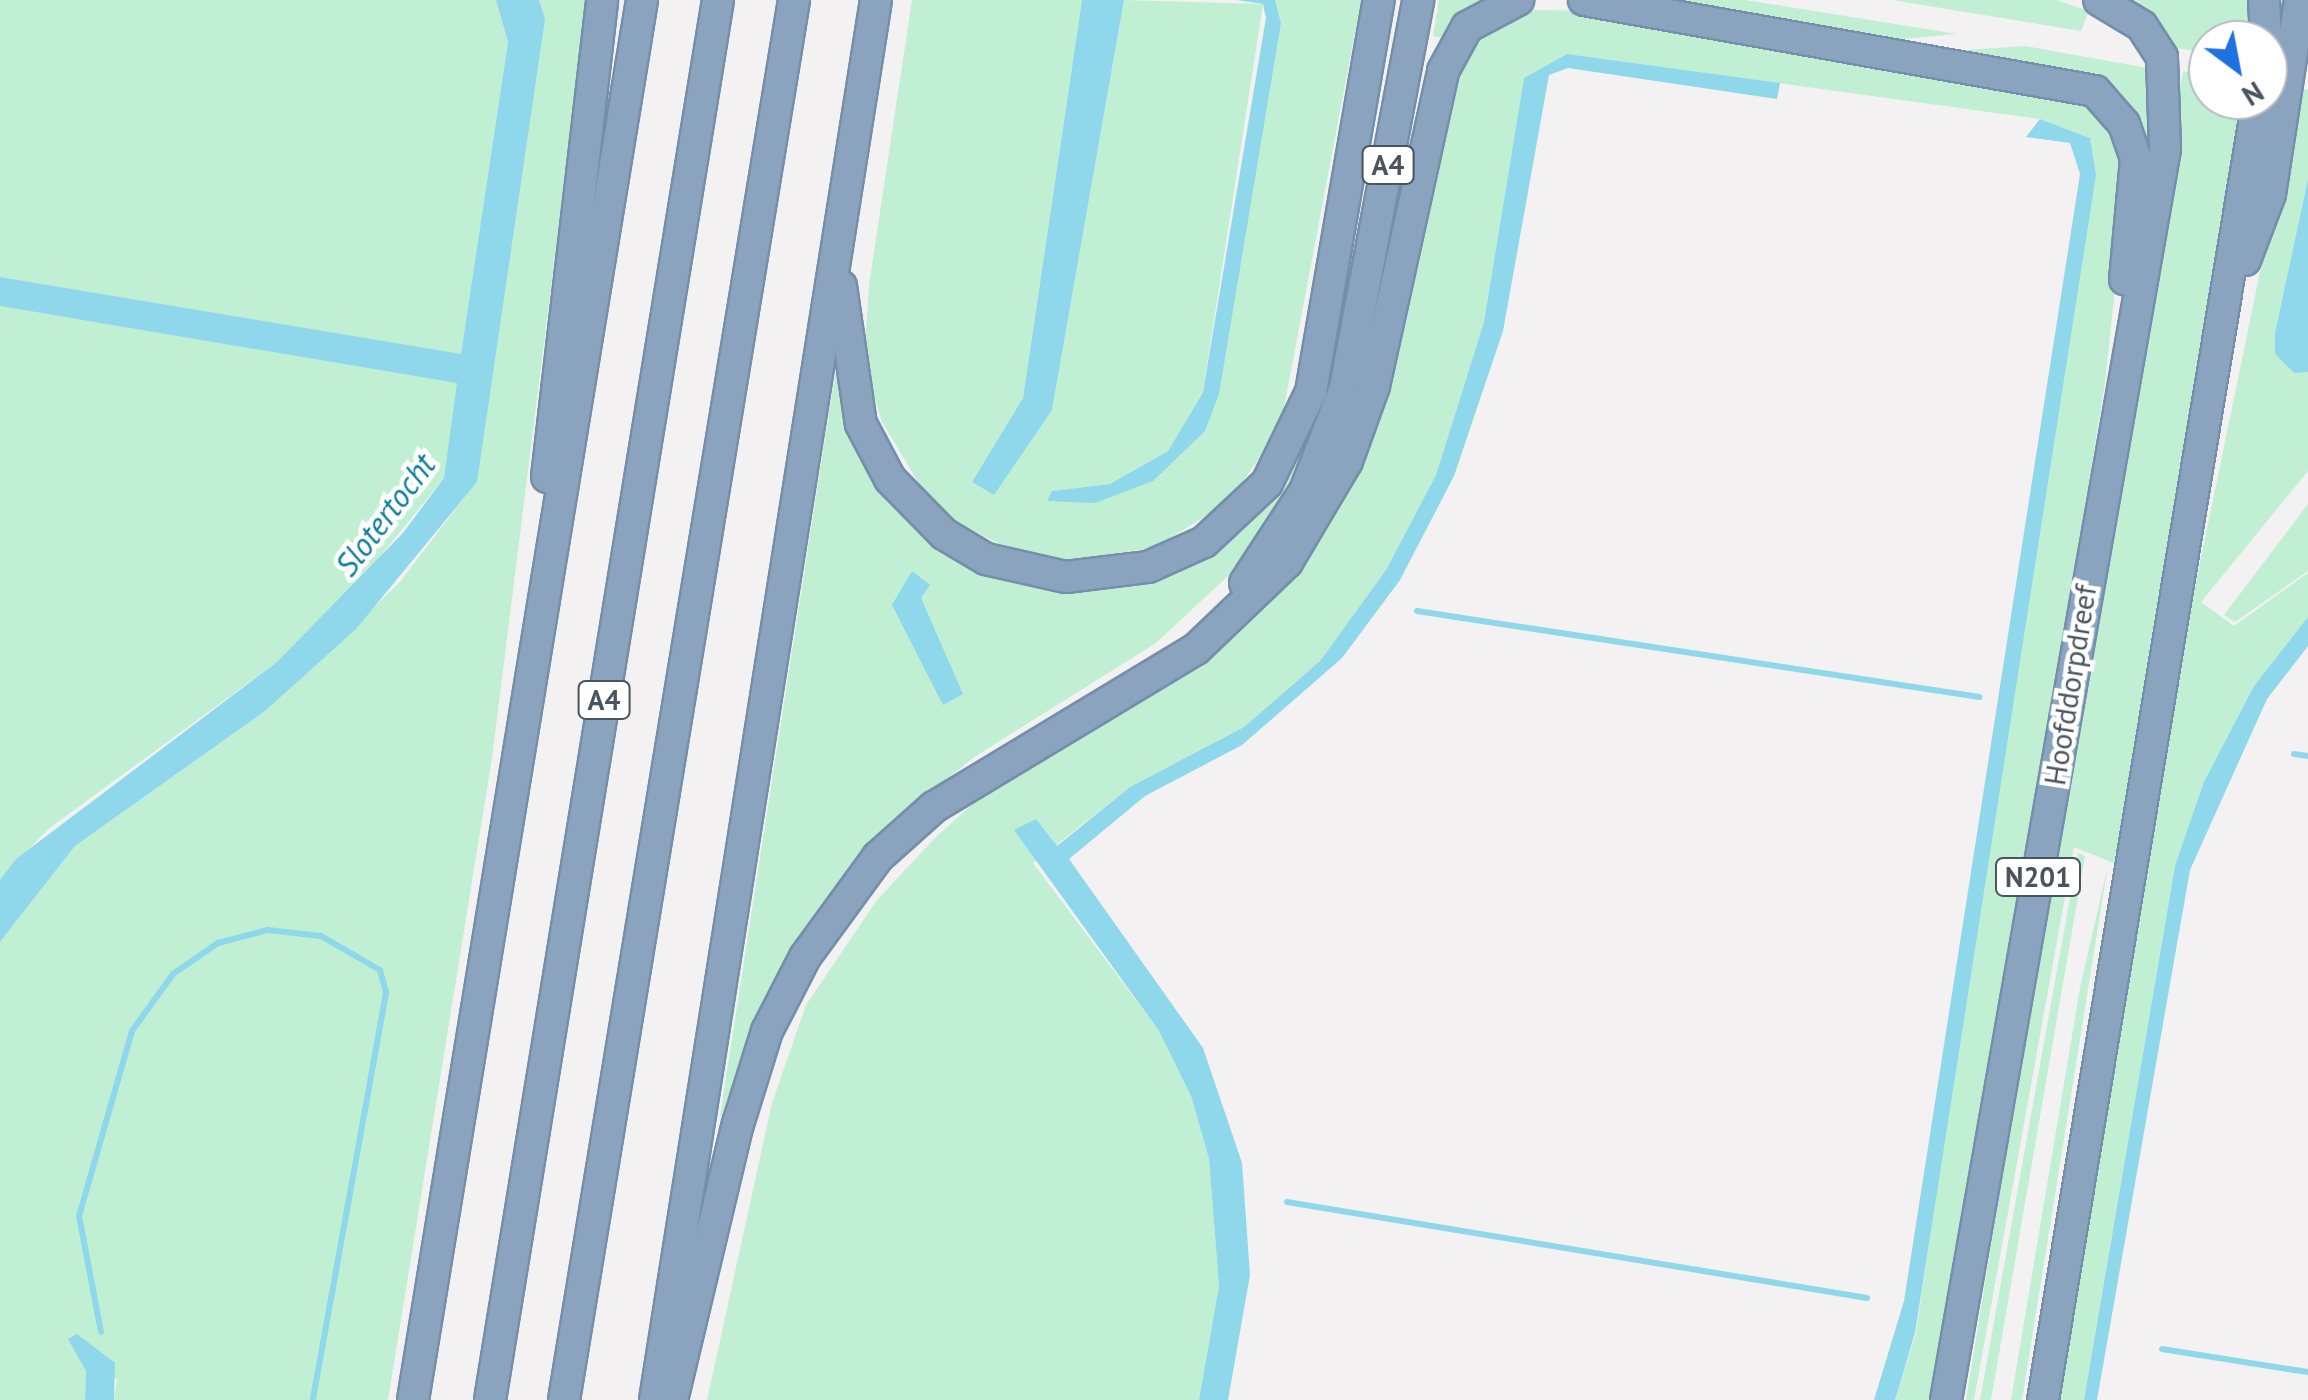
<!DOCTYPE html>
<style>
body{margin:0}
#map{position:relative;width:2308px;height:1400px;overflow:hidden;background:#f3f1f1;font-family:"PT Sans",sans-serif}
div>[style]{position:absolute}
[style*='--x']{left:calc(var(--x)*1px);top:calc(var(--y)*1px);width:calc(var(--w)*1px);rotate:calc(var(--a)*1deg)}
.green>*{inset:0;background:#c1efd3}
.water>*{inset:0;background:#8fd7eb}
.stream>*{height:6px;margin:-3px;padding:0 3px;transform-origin:3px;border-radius:3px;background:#8fd7eb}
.roads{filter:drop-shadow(2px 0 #758eaa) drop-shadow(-2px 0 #758eaa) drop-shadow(0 2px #758eaa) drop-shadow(0 -2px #758eaa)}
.highway>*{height:30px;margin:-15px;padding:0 15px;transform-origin:15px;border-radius:15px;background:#8aa3be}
span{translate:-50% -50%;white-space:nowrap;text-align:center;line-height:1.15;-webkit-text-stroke:9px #fff;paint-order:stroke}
.shield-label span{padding:2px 8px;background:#fff;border:2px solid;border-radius:8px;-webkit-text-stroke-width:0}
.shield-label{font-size:28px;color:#49545e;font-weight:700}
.street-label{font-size:30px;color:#49545e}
.water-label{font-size:32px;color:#0f7d9c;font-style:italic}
.north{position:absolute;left:2188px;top:20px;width:100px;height:100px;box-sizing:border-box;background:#fff;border:2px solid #b6bbbf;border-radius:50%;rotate:148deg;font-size:28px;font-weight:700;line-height:40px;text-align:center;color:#49545e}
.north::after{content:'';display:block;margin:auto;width:35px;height:45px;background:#1d71e1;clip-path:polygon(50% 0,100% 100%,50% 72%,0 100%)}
</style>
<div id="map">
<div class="green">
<div style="clip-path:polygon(0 0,496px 0,508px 42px,461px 355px,0 277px)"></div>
<div style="clip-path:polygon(539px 0,587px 0,492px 758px,388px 1400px,114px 1400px,117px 1380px,72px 1344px,86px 1371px,85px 1400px,0 1400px,0 942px,75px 846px,265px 711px,400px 582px,476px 482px,544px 23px)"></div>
<div style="clip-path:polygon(912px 0,1082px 0,1023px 398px,973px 481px,1052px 410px,1124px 0,1263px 4px,1203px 391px,1168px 451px,1110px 484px,1053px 491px,1095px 503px,1205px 431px,1281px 23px,1275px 0,1361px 0,1280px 429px,1227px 503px,1155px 547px,1061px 562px,1007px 548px,957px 522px,921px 487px,882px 422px,864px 361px,869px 285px)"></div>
<div style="clip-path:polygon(1439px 0,1493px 0,1448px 39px,1433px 36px)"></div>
<div style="clip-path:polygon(1619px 0,1745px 0,1957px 34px,1880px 41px)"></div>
<div style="clip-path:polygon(1892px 0,2057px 0,2089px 11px,2081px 31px)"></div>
<div style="clip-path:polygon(2136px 0,2247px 0,2253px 40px,2208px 40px,2208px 53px,2176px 48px)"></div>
<div style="clip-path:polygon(1535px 10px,1606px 11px,2094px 102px,2122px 139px,2127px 175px,2105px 383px,1949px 1329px,1929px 1400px,1895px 1400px,1916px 1333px,2090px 138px,2040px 119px,1567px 54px,1524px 78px,1484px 322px,1436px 475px,1386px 570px,1320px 661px,1244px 727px,1130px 787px,1033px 863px,1159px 1031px,1191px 1096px,1209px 1159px,1219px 1286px,1199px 1400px,707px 1400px,772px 1103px,806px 1005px,877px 900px,935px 838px,988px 790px,1172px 681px,1257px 611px,1310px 548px,1354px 468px,1400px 345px,1462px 62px,1491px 26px)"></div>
<div style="clip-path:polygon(2025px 46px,2148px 68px,2156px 152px,2144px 152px,2124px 107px,1937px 52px)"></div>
<div style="clip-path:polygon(2183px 71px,2208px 75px,2208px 100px,2250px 100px,2029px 1400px,2116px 864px,2074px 847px,1974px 1400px,1966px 1400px)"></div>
<div style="clip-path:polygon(2298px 88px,2308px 90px,2308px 179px,2275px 334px,2275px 354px,2294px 373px,2308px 372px,2308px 471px,2201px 602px,2234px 626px,2308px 573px,2308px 617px,2254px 686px,2175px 866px,2084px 1400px,2052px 1400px,2163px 742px)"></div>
<div style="clip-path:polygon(1343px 252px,1353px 252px,1344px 354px,1301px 476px,1246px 559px,1156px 643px,974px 757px,873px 840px,792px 956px,731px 1117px,720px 1116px,835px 374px,919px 523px,1116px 582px,1280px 476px)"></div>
<div style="clip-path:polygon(0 306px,458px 382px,444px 478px,356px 586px,277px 662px,48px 829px,0 880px)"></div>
<div style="clip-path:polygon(2308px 504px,2308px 571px,2235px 622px,2224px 615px)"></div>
<div style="clip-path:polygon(2078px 853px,2085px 856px,1991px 1400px,1980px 1400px)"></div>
<div style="clip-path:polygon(2108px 865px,2022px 1400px,2011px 1400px,2080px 988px)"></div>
</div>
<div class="water">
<div style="clip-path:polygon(496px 0,539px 0,545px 19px,477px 482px,356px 629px,265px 711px,75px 846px,0 942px,0 880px,16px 859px,277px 662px,403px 533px,444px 478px,457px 383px,0 306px,0 277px,461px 354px,508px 42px)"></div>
<div style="clip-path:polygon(1082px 0,1124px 0,1052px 410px,994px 495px,972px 482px,1023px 398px)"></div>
<div style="clip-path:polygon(1237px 0,1275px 0,1281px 23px,1219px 394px,1205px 431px,1153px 481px,1095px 503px,1047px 501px,1052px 491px,1110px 484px,1168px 451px,1203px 392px,1266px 18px,1263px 4px)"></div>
<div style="clip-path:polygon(1567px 54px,1780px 83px,1777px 99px,1568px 68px,1549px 75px,1503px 331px,1454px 476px,1400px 580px,1342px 658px,1242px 745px,1145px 796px,1069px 859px,1203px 1048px,1242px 1163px,1250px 1275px,1228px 1400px,1199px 1400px,1219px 1286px,1209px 1159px,1191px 1096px,1159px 1031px,1014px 830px,1036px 819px,1057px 846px,1130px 787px,1244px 727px,1320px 661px,1386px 570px,1436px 475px,1484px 322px,1524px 78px)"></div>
<div style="clip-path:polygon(2040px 119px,2090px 138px,2096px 175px,1915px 1333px,1895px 1400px,1874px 1400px,1904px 1301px,2080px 174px,2070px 143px,2026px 137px)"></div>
<div style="clip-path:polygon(2308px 179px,2308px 372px,2294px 373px,2275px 354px,2275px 333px)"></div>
<div style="clip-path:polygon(912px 571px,930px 585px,921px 598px,963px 694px,943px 705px,892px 605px)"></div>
<div style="clip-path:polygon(2308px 617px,2308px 646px,2267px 699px,2190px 870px,2097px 1400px,2084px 1400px,2175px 866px,2204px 782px,2254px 686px)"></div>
<div style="clip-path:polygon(77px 1334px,115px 1363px,114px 1400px,85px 1400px,86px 1371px,68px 1339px)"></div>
</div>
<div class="stream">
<div style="--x:1417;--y:611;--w:569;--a:8.7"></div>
<div style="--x:2294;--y:754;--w:14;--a:8"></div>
<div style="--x:1287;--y:1202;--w:588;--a:9.4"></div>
<div style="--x:101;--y:1332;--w:118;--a:-100.7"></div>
<div style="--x:79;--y:1216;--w:192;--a:-74"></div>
<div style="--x:132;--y:1031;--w:70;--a:-54.3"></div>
<div style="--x:173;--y:974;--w:55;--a:-34.6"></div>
<div style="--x:218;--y:943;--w:52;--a:-14.6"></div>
<div style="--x:268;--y:930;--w:53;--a:6.5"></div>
<div style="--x:321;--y:936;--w:68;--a:30"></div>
<div style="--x:380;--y:970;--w:24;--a:75"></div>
<div style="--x:386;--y:993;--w:413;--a:100.2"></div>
<div style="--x:2162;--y:1349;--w:148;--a:9"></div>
</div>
<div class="roads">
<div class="highway">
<div style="--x:1584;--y:0;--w:519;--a:10.1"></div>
<div style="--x:2095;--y:91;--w:44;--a:48.7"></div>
<div style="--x:2124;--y:124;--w:37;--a:71"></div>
<div style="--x:2136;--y:159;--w:121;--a:95.2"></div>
<div style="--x:2264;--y:0;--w:40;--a:87.1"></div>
<div style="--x:2245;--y:260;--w:71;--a:-69.3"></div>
<div style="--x:2270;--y:194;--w:196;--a:-81.2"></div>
<div style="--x:841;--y:286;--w:139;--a:81.8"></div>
<div style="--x:861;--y:424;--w:62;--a:62.2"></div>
<div style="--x:890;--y:479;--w:77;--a:45.5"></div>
<div style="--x:944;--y:534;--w:49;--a:30.8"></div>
<div style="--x:986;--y:559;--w:82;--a:12.7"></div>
<div style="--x:1066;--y:577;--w:83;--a:-7"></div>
<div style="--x:1148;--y:567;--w:61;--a:-24.1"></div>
<div style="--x:1204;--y:542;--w:86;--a:-43.1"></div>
<div style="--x:1267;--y:483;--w:101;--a:-64.2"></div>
<div style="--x:1311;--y:392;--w:398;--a:-80.2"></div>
<div style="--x:547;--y:477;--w:480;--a:-83.4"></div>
<div style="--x:1245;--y:583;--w:110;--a:-56.9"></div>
<div style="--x:1305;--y:491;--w:110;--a:-68.8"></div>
<div style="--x:1345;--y:388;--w:395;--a:-79.3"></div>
<div style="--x:413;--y:1400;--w:1419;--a:-80.71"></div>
<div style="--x:490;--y:1400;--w:1418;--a:-80.75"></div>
<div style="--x:564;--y:1400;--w:1419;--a:-80.67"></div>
<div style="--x:655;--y:1400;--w:1417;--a:-81.03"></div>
<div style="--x:672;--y:1400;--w:284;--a:-76.6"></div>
<div style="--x:738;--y:1124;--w:97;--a:-72.7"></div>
<div style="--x:767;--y:1031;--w:83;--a:-62.8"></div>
<div style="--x:805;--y:957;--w:124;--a:-53.9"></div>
<div style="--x:878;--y:857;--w:75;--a:-41.8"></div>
<div style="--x:934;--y:807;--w:306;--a:-31.1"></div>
<div style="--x:1196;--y:649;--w:126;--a:-43.7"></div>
<div style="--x:1287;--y:562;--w:117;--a:-59.3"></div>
<div style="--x:1347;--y:461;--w:80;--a:-70.2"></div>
<div style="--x:1374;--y:386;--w:322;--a:-77.6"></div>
<div style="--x:1443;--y:71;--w:50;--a:-61.4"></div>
<div style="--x:1467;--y:27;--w:58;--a:-27.9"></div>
<div style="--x:1946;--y:1400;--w:1270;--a:-80.07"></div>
<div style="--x:2165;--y:149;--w:92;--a:-91.9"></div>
<div style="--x:2162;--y:57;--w:37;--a:-123"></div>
<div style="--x:2142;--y:26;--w:50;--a:-148.8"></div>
<div style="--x:2043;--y:1400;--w:1318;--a:-80.61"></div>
</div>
</div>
<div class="shield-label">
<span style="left:1388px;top:165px">A4</span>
<span style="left:604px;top:700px">A4</span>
<span style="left:2038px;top:877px">N201</span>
</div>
<div class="street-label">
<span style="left:2070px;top:685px;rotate:-81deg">Hoofddorpdreef</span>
</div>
<div class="water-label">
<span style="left:385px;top:515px;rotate:-53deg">Slotertocht</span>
</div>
<div class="north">N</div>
</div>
